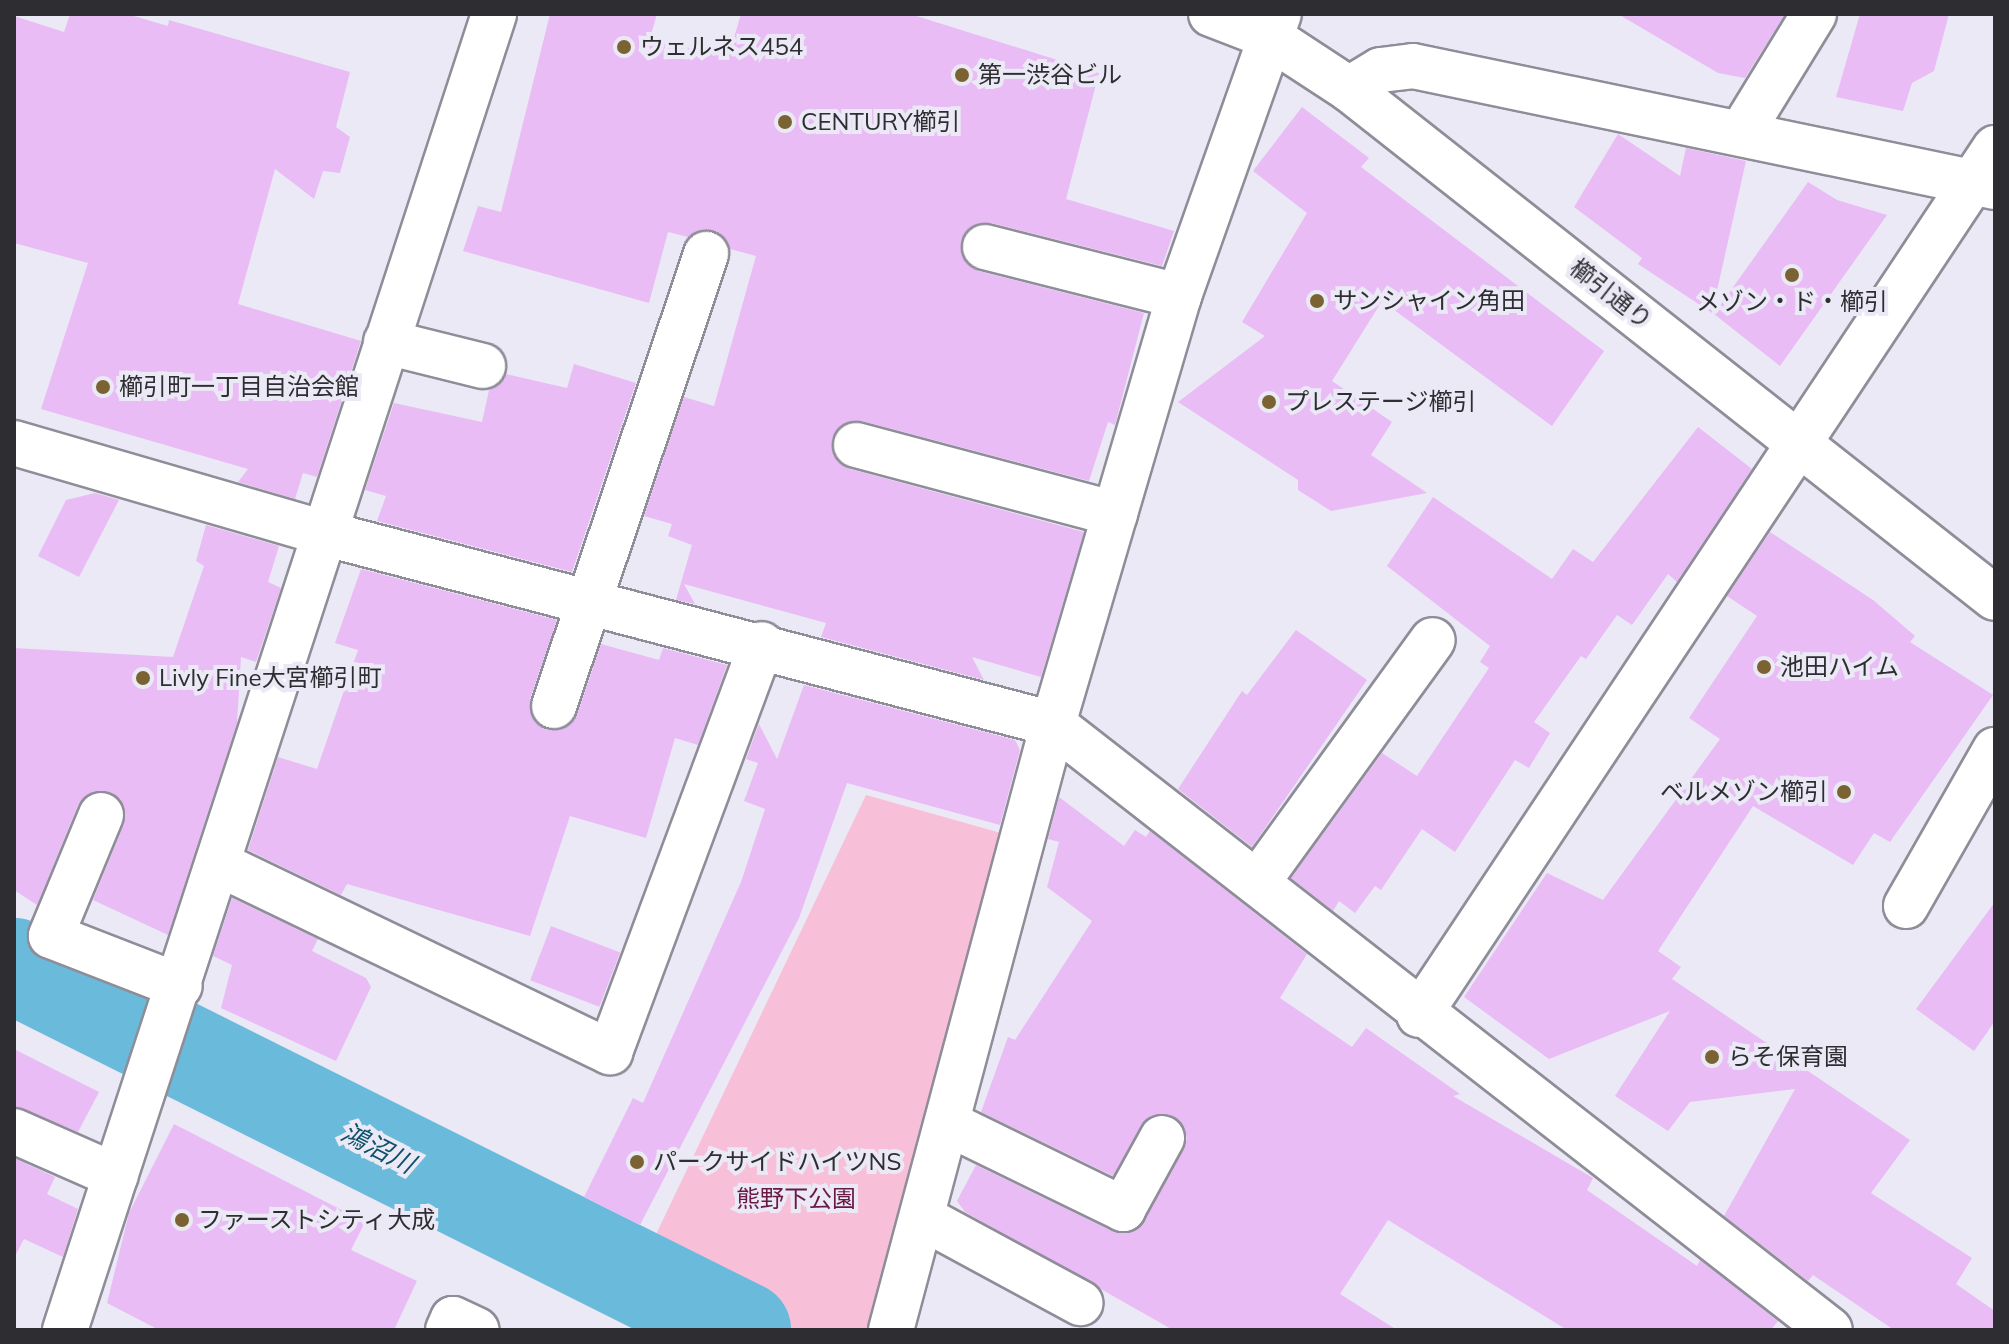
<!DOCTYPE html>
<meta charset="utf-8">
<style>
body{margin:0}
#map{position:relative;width:2009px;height:1344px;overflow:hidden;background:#eae9f5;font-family:Mulish,"Noto Sans JP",sans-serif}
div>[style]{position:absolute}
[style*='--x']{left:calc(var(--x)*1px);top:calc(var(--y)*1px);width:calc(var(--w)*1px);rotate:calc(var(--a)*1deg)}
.green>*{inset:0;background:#f7bfd8}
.river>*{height:96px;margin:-48px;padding:0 48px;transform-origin:48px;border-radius:48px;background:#6abadc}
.building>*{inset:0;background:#eabcf5;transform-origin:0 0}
.roads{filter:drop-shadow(2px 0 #8e8d98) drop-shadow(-2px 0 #8e8d98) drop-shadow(0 2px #8e8d98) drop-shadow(0 -2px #8e8d98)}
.minor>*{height:44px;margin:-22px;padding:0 22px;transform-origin:22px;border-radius:22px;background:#fff}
.dots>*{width:22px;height:22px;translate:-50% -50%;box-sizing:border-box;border:4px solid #eae9f5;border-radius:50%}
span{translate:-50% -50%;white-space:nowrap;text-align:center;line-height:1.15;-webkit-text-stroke:8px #eae9f5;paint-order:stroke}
.poi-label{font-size:24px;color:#2e2e32}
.left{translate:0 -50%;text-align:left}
.right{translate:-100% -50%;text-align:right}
.street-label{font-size:24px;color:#2e2e32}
.park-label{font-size:24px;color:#691946}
.water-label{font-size:26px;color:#0e5169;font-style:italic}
.frame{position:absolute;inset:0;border:16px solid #2e2e32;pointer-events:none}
</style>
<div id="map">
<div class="green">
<div style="clip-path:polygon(866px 795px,1008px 835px,877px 1330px,787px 1330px,649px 1249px)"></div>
</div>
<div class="river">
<div style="--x:14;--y:966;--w:815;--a:26.53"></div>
</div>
<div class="building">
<div style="clip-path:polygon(70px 14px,127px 14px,168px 26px,169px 20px,350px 72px,336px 127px,350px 137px,340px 173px,323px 171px,314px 199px,275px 169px,238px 304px,361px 341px,317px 477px,303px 473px,295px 499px,238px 482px,248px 469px,41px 409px,88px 263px,14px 243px,14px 16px,64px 32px)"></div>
<div style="clip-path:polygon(550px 14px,657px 14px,650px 38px,728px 58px,741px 14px,910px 14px,1099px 73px,1066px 199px,1174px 231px,1162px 266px,991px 223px,968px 229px,961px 242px,967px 264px,979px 271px,1144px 313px,1115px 425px,1108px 422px,1089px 481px,862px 421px,839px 427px,832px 439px,838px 462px,850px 469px,1084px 532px,1041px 677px,972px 657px,984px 680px,821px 637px,826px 623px,684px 584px,695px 604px,676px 600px,692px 545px,668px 536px,672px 524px,644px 516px,684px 397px,714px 406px,756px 256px,730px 249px,713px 230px,688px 237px,668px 232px,649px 303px,463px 251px,478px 206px,501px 212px)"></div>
<div style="clip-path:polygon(1618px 14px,1785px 14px,1745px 78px,1718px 73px)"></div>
<div style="clip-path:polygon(1860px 14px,1949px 14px,1934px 71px,1912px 83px,1903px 111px,1836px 97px)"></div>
<div style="clip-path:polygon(1302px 107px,1369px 158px,1361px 167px,1604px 351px,1552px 426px,1382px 301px,1332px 381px,1392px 422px,1371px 455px,1427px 493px,1331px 511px,1298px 490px,1298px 480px,1178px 402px,1265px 336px,1242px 322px,1307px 213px,1253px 171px)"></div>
<div style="clip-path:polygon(1618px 134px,1680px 176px,1686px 148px,1746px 161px,1712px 313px,1638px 264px,1642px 258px,1574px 207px)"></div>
<div style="clip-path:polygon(1808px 182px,1837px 200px,1887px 215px,1780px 366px,1714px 314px)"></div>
<div style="clip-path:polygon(574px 364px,636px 383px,572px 572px,377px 521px,386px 496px,365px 490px,394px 403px,482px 422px,489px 390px,506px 374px,567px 388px)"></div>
<div style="clip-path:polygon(1698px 427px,1752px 469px,1677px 582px,1668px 574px,1632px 625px,1617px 615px,1586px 659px,1581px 656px,1534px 722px,1550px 733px,1529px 768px,1515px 760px,1455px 852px,1422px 829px,1381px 890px,1375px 886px,1355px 913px,1339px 901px,1333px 911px,1291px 878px,1382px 753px,1417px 776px,1489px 668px,1480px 662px,1490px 646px,1387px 566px,1433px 497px,1552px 579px,1573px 549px,1593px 562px)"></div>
<div style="clip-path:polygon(95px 493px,119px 500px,79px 577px,38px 556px,66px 500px)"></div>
<div style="clip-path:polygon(206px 525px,279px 546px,268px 582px,281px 588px,256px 662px,241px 657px,237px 723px,168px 935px,93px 900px,124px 824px,121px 800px,110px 792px,86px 795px,78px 805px,37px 905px,14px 890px,14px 648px,173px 657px,204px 566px,196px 561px)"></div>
<div style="clip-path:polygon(1770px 532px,1873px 600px,1915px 636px,1910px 642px,1993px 695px,1890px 842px,1874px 833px,1853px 865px,1753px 806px,1658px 951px,1681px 967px,1672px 979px,1910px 1140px,1871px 1193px,1972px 1258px,1956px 1284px,1995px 1311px,1995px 1330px,1894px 1330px,1813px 1275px,1808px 1281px,1724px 1216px,1795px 1089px,1690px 1102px,1668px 1131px,1615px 1096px,1670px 1011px,1549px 1059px,1464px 997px,1547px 873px,1603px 900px,1720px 739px,1689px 718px,1757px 616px,1727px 596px)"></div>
<div style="clip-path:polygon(361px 569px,557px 620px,530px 699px,535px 722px,547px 730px,560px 730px,577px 715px,601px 644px,659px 660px,663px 648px,727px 665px,698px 745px,675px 738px,646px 838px,570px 816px,530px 936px,347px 884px,341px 895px,248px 850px,278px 757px,317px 769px,358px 650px,335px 643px)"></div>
<div style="clip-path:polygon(1296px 630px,1367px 680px,1252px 847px,1178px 789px,1242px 691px,1247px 695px)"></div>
<div style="clip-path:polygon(804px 685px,1015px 740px,1020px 750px,1000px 825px,847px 783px,799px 918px,640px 1225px,584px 1197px,633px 1098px,643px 1103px,741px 882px,765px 809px,744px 801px,758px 763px,746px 759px,759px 724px,777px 759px)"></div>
<div style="clip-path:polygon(1059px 797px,1124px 846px,1135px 830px,1146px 837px,1150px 831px,1307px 954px,1280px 998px,1352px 1047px,1366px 1028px,1460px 1094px,1453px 1096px,1593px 1178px,1587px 1190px,1697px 1266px,1700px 1260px,1778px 1321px,1771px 1330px,1567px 1330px,1388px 1220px,1340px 1294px,1397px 1330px,1173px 1330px,965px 1212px,957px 1201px,976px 1165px,1112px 1231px,1136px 1230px,1187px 1138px,1175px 1117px,1150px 1116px,1113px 1176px,981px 1112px,1008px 1037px,1015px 1040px,1092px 921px,1047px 887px,1059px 842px,1048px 839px)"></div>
<div style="clip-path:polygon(232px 898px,318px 939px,312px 951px,366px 978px,371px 987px,336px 1061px,221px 1008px,232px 965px,213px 956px)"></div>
<div style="clip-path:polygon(1995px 902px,1995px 1021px,1974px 1051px,1916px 1009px)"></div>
<div style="left:551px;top:926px;width:74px;height:58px;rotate:21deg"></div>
<div style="clip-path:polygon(14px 1049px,99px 1092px,78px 1132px,14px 1106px)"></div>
<div style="clip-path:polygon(174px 1124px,365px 1222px,351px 1250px,417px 1281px,394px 1330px,159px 1330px,107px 1303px,129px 1213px)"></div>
<div style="clip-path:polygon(14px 1158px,55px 1177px,47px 1194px,78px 1209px,63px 1257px,24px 1239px,14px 1258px)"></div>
</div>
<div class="roads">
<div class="minor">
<div style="--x:1211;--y:14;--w:61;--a:21.1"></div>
<div style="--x:1268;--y:36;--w:97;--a:33.2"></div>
<div style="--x:1349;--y:89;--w:822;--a:38.24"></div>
<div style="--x:1349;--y:89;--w:37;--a:-31"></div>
<div style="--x:1381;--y:70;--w:32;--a:-7"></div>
<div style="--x:1413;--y:66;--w:594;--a:11.74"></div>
<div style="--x:1743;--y:130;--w:136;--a:-58.5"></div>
<div style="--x:985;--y:247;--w:200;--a:14.2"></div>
<div style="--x:386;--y:342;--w:100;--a:13.9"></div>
<div style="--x:14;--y:443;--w:322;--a:16.2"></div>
<div style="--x:323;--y:533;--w:755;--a:14.66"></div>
<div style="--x:1053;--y:724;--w:985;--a:37.95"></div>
<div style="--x:856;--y:445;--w:268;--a:14.9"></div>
<div style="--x:554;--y:706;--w:477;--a:-71.4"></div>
<div style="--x:101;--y:815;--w:131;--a:112.5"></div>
<div style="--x:51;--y:936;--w:138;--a:21.2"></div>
<div style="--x:221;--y:865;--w:432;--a:25.7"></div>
<div style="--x:610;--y:1052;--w:435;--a:-69.6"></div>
<div style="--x:1259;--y:880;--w:296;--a:-54.1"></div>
<div style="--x:1906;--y:906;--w:180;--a:-60.3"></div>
<div style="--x:1419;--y:1015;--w:1041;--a:-56.4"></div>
<div style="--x:949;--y:1124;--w:194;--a:26"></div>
<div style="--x:1123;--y:1209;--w:81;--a:-61.2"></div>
<div style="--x:14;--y:1131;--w:111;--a:23.8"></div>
<div style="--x:923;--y:1218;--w:179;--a:28.4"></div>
<div style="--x:65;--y:1330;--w:1384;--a:-71.94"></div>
<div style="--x:448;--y:1330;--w:12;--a:-66"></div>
<div style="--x:453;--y:1319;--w:26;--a:25"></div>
<div style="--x:891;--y:1330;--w:627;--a:-75.03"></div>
<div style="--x:1053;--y:724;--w:446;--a:-73.6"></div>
<div style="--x:1179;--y:296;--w:299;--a:-70.5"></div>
</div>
</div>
<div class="dots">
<div style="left:624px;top:47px;background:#7a6233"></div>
<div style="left:962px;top:75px;background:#7a6233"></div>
<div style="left:785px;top:122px;background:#7a6233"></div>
<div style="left:1792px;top:275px;background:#7a6233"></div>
<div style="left:1317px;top:301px;background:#7a6233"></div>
<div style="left:103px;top:387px;background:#7a6233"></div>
<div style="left:1269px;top:402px;background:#7a6233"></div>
<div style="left:1764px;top:667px;background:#7a6233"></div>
<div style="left:143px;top:678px;background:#7a6233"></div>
<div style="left:1844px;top:792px;background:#7a6233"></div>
<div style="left:1712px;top:1057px;background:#7a6233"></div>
<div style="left:637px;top:1162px;background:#7a6233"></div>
<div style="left:182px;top:1220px;background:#7a6233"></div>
</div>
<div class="poi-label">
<span class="left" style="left:640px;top:47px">ウェルネス454</span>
<span class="left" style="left:978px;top:75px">第一渋谷ビル</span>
<span class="left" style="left:801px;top:122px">CENTURY櫛引</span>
<span class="left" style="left:1333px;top:301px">サンシャイン角田</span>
<span style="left:1792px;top:302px">メゾン・ド・櫛引</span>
<span class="left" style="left:119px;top:387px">櫛引町一丁目自治会館</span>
<span class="left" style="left:1285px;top:402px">プレステージ櫛引</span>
<span class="left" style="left:1780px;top:667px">池田ハイム</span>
<span class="left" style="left:159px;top:678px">Livly Fine大宮櫛引町</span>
<span class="right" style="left:1828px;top:792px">ベルメゾン櫛引</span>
<span class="left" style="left:1728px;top:1057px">らそ保育園</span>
<span class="left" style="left:653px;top:1162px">パークサイドハイツNS</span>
<span class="left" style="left:198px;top:1220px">ファーストシティ大成</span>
</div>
<div class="street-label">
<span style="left:1611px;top:294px;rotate:38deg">櫛引通り</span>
</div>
<div class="park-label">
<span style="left:796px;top:1199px">熊野下公園</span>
</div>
<div class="water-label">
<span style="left:378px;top:1148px;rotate:27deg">鴻沼川</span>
</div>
<div class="frame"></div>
</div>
